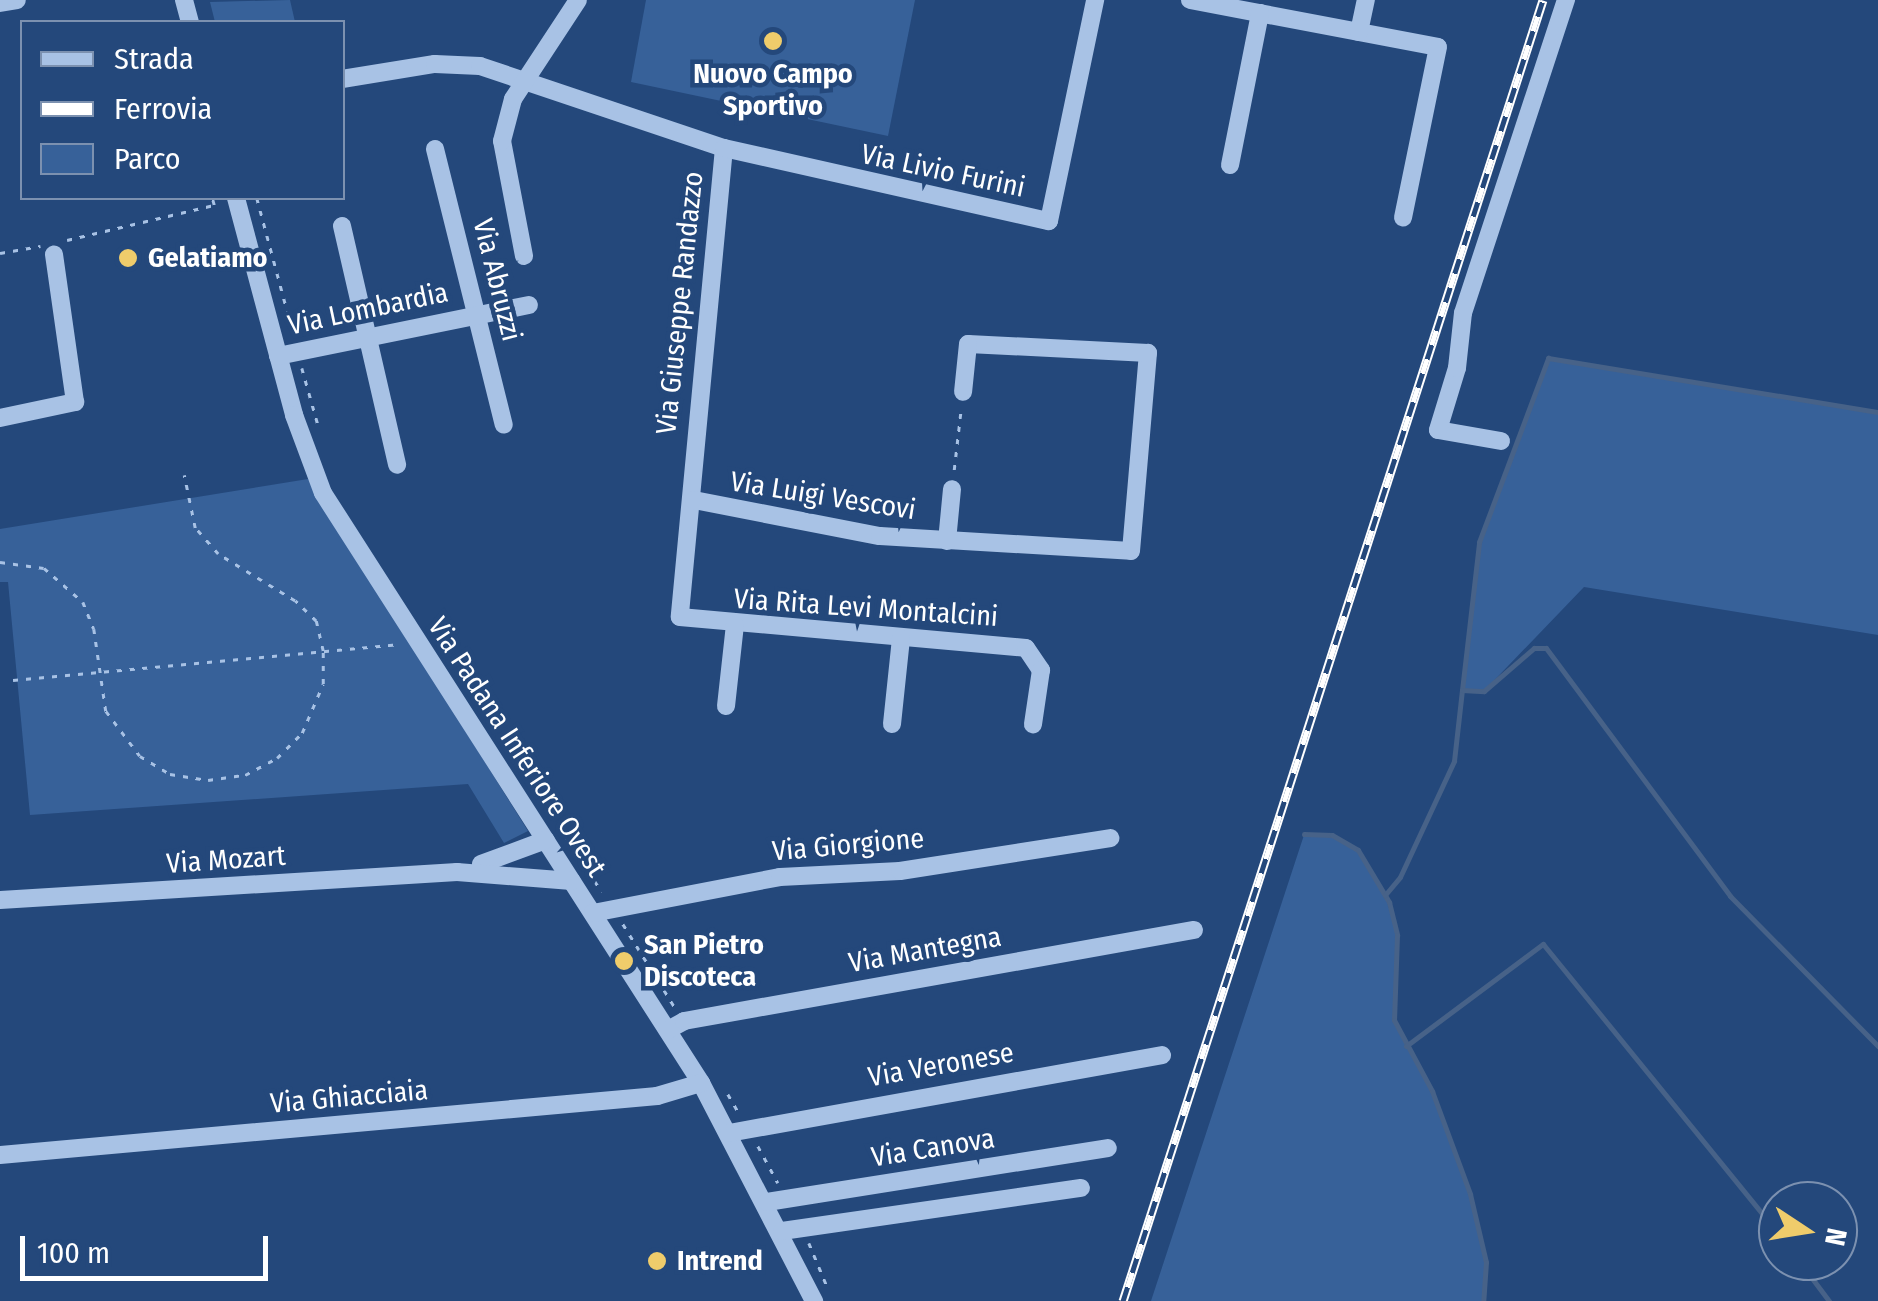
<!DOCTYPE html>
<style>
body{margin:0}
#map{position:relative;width:1878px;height:1301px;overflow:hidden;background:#24487b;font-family:"Fira Sans Condensed",sans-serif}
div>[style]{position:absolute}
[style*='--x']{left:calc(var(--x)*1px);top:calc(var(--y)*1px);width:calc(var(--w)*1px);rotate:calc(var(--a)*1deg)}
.green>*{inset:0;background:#376199}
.stream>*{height:5px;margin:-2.5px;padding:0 2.5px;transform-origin:2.5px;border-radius:2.5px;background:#476288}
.path>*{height:2.5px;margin-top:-1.25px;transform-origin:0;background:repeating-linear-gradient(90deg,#a8c2e5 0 5px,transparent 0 13px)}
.minor>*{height:18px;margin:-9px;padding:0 9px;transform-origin:9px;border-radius:9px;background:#a8c2e5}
.rail>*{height:9px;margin-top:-4.5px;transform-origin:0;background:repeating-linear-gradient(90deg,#24487b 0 15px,#fff 0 30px);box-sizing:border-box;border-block:2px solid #fff}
.dots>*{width:28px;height:28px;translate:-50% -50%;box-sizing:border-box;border:5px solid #24487b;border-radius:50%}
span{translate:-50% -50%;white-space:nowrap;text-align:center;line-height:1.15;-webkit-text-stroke:9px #24487b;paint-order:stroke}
.poi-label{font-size:28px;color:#fff;font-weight:700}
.left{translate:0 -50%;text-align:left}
.street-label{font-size:28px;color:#fff}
.legend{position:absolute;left:20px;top:20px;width:325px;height:180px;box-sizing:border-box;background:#24487b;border:2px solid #7c91b0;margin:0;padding:12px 18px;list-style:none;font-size:30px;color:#fff}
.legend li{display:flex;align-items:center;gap:20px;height:50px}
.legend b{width:50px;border:2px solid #7c91b0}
.north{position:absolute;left:1758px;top:1181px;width:100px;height:100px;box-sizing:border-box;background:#24487b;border:2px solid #7c91b0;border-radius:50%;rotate:102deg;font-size:28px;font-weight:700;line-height:40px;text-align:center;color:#fff}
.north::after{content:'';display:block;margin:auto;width:35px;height:45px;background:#efcc6b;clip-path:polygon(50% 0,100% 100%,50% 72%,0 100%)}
.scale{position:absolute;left:20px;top:1236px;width:248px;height:45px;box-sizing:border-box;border:5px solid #fff;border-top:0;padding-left:12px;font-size:30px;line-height:35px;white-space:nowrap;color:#fff;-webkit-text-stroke:8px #24487b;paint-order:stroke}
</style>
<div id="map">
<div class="green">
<div style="clip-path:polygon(290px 0,295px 22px,215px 22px,210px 2px)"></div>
<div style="clip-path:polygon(646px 0,915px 0,888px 136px,631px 82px)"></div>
<div style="clip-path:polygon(1548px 358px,1878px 412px,1878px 635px,1584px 587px,1484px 691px,1462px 690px,1479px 542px)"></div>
<div style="clip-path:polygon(308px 479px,528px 831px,504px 843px,468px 784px,30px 815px,8px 582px,0 582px,0 529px)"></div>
<div style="clip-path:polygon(1304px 835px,1332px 835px,1358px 850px,1385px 895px,1397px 935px,1394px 1021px,1432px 1091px,1470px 1194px,1486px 1262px,1483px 1301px,1151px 1301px)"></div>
</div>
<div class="stream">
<div style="--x:1462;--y:690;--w:149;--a:-83.4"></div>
<div style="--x:1479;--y:542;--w:197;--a:-69.4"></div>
<div style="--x:1548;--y:358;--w:334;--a:9.3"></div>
<div style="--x:1304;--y:834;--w:28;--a:2"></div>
<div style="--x:1332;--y:835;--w:30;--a:30"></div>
<div style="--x:1358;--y:850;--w:61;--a:59.2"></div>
<div style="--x:1389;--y:902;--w:34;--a:76"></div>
<div style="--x:1397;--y:935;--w:85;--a:92"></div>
<div style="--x:1394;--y:1020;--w:81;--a:61.8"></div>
<div style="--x:1432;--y:1091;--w:110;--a:69.7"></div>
<div style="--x:1470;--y:1194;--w:70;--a:76.8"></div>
<div style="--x:1486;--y:1262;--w:39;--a:94"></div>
<div style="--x:1385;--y:895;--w:23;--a:-50"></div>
<div style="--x:1400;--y:877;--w:128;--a:-65"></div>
<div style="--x:1454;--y:761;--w:71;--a:-83.6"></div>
<div style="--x:1462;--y:690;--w:22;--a:3"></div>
<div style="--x:1484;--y:691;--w:66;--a:-40.7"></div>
<div style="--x:1534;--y:648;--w:12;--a:0"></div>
<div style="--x:1546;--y:648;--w:309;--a:53.4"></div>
<div style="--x:1730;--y:896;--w:211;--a:45.4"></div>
<div style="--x:1406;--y:1046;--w:171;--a:-36.7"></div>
<div style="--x:1543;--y:944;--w:372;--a:50.9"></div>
<div style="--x:1799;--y:1261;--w:50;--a:53.1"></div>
</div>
<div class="path">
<div style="--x:257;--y:198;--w:143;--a:75"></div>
<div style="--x:67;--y:240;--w:151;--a:-13.4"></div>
<div style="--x:214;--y:205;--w:7;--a:-106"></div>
<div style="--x:0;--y:253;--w:41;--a:-9.9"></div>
<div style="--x:302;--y:368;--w:62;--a:74.2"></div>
<div style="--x:954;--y:470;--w:61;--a:-83.5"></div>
<div style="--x:0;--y:562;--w:44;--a:7.8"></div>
<div style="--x:44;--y:568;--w:52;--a:41.1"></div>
<div style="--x:83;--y:602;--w:29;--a:68"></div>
<div style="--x:94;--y:629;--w:83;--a:81.7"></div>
<div style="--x:106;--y:711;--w:56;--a:52.9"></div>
<div style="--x:140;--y:756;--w:35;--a:31"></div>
<div style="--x:170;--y:774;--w:38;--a:9"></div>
<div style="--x:208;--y:780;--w:37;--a:-8"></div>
<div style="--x:245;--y:775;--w:36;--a:-28"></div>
<div style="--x:277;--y:758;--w:35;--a:-45"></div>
<div style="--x:302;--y:733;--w:53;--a:-66.8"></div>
<div style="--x:323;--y:684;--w:33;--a:-90"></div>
<div style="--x:323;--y:651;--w:31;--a:-103"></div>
<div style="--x:316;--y:621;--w:29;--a:-136"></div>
<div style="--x:295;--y:601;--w:90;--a:-148.6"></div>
<div style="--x:218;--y:554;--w:35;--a:-131"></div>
<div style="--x:195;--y:528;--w:54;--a:-101.7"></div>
<div style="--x:13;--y:680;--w:389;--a:-5.3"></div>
<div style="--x:503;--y:739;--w:182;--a:57.1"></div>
<div style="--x:623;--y:924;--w:97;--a:58.1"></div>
<div style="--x:728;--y:1094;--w:22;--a:60"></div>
<div style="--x:758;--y:1146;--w:42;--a:61.6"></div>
<div style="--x:809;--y:1243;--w:47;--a:67.3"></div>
</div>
<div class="minor">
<div style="--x:184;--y:0;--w:23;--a:75"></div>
<div style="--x:1190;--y:0;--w:252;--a:10.7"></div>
<div style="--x:1438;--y:47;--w:174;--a:101.6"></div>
<div style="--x:0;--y:3;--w:17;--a:-10"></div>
<div style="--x:1359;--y:32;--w:33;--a:-78"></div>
<div style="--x:342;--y:79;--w:94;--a:-9.2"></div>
<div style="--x:435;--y:64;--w:45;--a:2.5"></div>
<div style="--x:480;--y:66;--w:257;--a:18.6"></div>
<div style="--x:724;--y:148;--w:471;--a:95.4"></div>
<div style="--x:680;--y:617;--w:347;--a:5.1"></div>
<div style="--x:1026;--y:648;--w:27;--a:56"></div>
<div style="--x:1041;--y:670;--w:55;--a:98.4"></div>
<div style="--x:724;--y:148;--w:333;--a:12.7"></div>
<div style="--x:1049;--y:221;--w:226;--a:-78.2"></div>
<div style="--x:435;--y:149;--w:284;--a:76"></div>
<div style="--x:1230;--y:165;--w:155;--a:-78.8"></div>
<div style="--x:236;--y:198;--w:225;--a:75"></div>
<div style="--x:294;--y:415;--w:83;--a:69.6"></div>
<div style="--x:323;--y:493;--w:701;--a:57.35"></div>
<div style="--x:701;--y:1083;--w:246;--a:62.6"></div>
<div style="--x:342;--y:226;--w:245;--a:77"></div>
<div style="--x:524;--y:256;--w:117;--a:-100.8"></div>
<div style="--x:502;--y:141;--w:43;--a:-75.3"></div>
<div style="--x:513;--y:99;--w:118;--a:-56.7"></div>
<div style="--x:278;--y:356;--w:256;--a:-11.5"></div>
<div style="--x:0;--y:418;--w:77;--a:-12"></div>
<div style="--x:75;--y:402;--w:149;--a:-98.1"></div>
<div style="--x:1501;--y:441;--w:64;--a:-170.1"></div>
<div style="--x:1438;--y:430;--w:65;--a:-73"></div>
<div style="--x:1457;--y:368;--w:55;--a:-83.8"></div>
<div style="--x:1463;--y:313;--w:330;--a:-71.8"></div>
<div style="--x:694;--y:500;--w:189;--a:11"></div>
<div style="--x:880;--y:536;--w:251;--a:3.4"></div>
<div style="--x:1131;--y:551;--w:199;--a:-85.1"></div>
<div style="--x:1148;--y:353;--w:180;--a:-177.1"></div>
<div style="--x:968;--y:344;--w:48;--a:95.9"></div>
<div style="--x:947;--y:541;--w:52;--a:-84.5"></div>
<div style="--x:726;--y:706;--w:81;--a:-83.7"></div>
<div style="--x:892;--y:724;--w:86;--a:-84"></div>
<div style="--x:481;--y:864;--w:69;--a:-20.3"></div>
<div style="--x:0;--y:900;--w:458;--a:-3.5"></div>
<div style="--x:457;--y:872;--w:115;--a:4.5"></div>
<div style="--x:593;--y:913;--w:190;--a:-10.9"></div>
<div style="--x:780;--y:877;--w:120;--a:-2.9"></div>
<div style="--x:900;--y:871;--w:213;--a:-8.9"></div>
<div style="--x:668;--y:1030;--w:18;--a:-29"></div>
<div style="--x:684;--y:1021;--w:518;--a:-10.12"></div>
<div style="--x:729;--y:1133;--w:440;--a:-10.2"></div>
<div style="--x:0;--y:1155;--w:660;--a:-5.13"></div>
<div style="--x:657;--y:1096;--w:46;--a:-16.5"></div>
<div style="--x:767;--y:1202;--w:345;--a:-9"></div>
<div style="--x:782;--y:1231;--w:302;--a:-8.2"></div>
</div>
<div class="rail">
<div style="--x:1123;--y:1301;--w:1367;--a:-72.11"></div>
</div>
<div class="dots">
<div style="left:773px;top:41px;background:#efcc6b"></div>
<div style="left:128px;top:258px;background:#efcc6b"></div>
<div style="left:624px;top:961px;background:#efcc6b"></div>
<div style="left:657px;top:1261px;background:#efcc6b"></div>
</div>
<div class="poi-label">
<span style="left:773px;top:90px">Nuovo Campo<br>Sportivo</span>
<span class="left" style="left:148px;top:258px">Gelatiamo</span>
<span class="left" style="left:644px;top:961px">San Pietro<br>Discoteca</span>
<span class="left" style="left:677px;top:1261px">Intrend</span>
</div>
<div class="street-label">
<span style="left:943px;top:171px;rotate:12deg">Via Livio Furini</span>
<span style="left:497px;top:280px;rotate:76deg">Via Abruzzi</span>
<span style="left:680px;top:303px;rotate:-84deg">Via Giuseppe Randazzo</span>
<span style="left:368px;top:309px;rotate:-12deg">Via Lombardia</span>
<span style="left:823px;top:496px;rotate:9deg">Via Luigi Vescovi</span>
<span style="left:866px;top:608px;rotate:4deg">Via Rita Levi Montalcini</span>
<span style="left:517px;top:747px;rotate:57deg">Via Padana Inferiore Ovest</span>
<span style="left:848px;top:845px;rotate:-5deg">Via Giorgione</span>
<span style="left:226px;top:860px;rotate:-4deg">Via Mozart</span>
<span style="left:925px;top:950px;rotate:-10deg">Via Mantegna</span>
<span style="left:941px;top:1065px;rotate:-10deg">Via Veronese</span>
<span style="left:349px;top:1097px;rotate:-5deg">Via Ghiacciaia</span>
<span style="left:933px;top:1148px;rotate:-9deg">Via Canova</span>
</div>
<ul class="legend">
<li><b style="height:12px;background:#a8c2e5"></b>Strada</li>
<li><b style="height:12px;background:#fff"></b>Ferrovia</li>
<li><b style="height:28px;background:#376199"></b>Parco</li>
</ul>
<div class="north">N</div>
<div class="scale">100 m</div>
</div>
